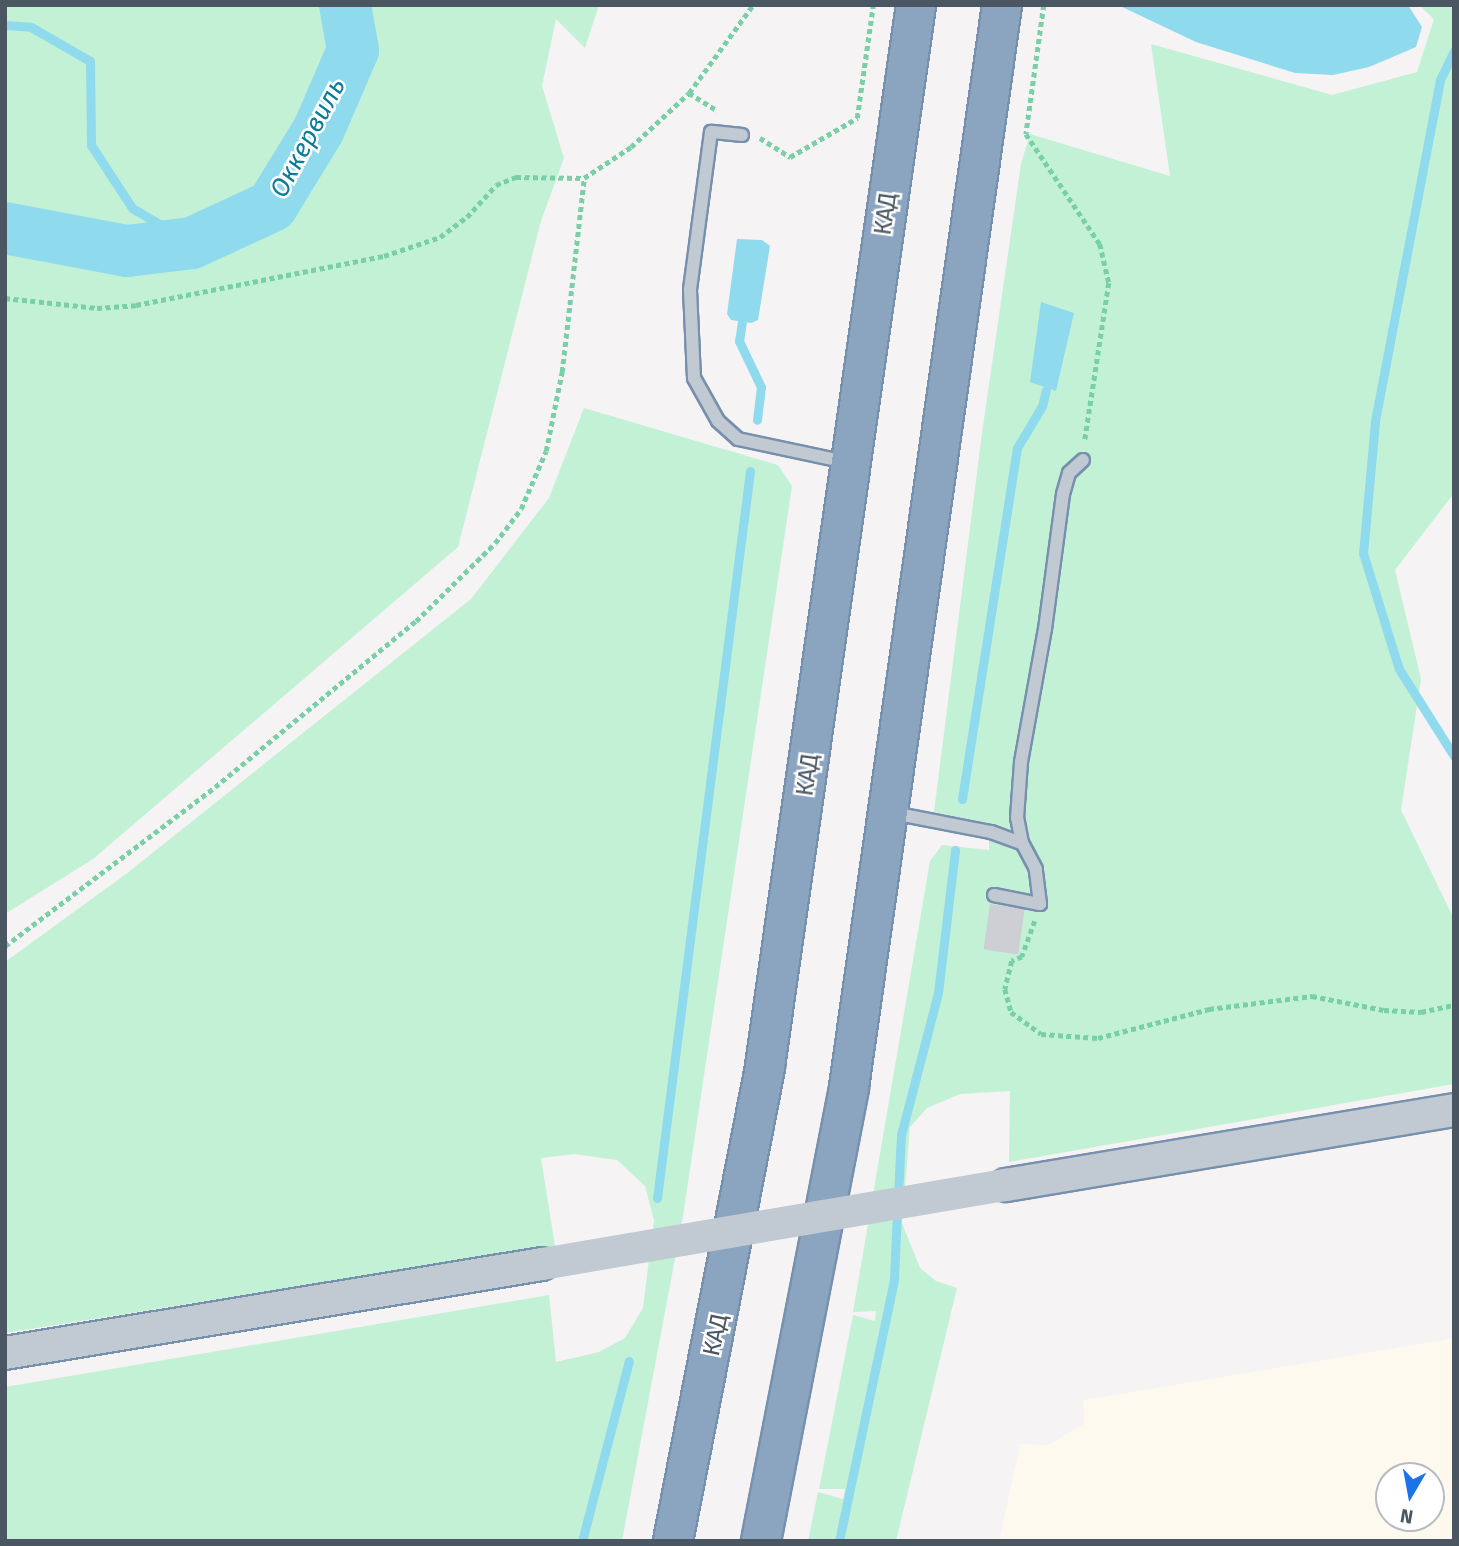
<!DOCTYPE html>
<meta charset="utf-8">
<style>
body{margin:0}
#map{position:relative;width:1459px;height:1546px;overflow:hidden;background:#f5f3f3;font-family:"Fira Sans",sans-serif}
div>[style]{position:absolute}
[style*='--x']{left:calc(var(--x)*1px);top:calc(var(--y)*1px);width:calc(var(--w)*1px);rotate:calc(var(--a)*1deg)}
.commercial>*{inset:0;background:#fdf9ef}
.green>*{inset:0;background:#c3f1d5}
.water>*{inset:0;background:#90daee}
.stream>*{height:9px;margin:-4.5px;padding:0 4.5px;transform-origin:4.5px;border-radius:4.5px;background:#90daee}
.river>*{height:52px;margin:-26px;padding:0 26px;transform-origin:26px;border-radius:26px;background:#90daee}
.building>*{inset:0;background:#cdcfd5;transform-origin:0 0}
.path>*{height:4.5px;margin-top:-2.25px;transform-origin:0;background:repeating-linear-gradient(90deg,#7ad0a6 0 5px,transparent 0 8.5px)}
.roads{filter:drop-shadow(2px 0 #7690ad) drop-shadow(-2px 0 #7690ad) drop-shadow(0 2px #7690ad) drop-shadow(0 -2px #7690ad)}
.service>*{height:12px;margin:-6px;padding:0 6px;transform-origin:6px;border-radius:6px;background:#c1cad2}
.tertiary>*{height:32px;margin:-16px;padding:0 16px;transform-origin:16px;border-radius:16px;background:#c1cad2}
.motorway>*{height:38px;margin:-19px;padding:0 19px;transform-origin:19px;border-radius:19px;background:#8ba5c1}
.tertiary-bridge>*{height:32px;margin:-16px;padding:0 16px;transform-origin:16px;border-radius:16px;background:#c1cad2}
span{translate:-50% -50%;white-space:nowrap;text-align:center;line-height:1.15;-webkit-text-stroke:5px #fff;paint-order:stroke}
.street-label{font-size:24px;color:#4a5661}
.water-label{font-size:26px;color:#0c7c9b;font-style:italic}
.frame{position:absolute;inset:0;border:7px solid #4a5661;pointer-events:none}
.north{position:absolute;left:1375px;top:1462px;width:70px;height:70px;box-sizing:border-box;background:#fff;border:2px solid #b7bbc0;border-radius:50%;rotate:190deg;font-size:19px;font-weight:700;line-height:28px;text-align:center;color:#4a5661}
.north::after{content:'';display:block;margin:auto;width:24px;height:32px;background:#1a73e8;clip-path:polygon(50% 0,100% 100%,50% 72%,0 100%)}
</style>
<div id="map">
<div class="commercial">
<div style="clip-path:polygon(evenodd,1454px 1338px,1454px 1541px,999px 1541px,1020px 1444px,1048px 1445px,1085px 1423px,1083px 1400px,1454px 1338px,1389px 1476px,1431px 1476px,1431px 1518px,1389px 1518px,1389px 1476px)"></div>
</div>
<div class="green">
<div style="clip-path:polygon(5px 5px,599px 5px,585px 48px,556px 19px,542px 86px,564px 158px,541px 221px,458px 547px,93px 859px,5px 914px)"></div>
<div style="clip-path:polygon(1419px 5px,1454px 5px,1454px 493px,1395px 570px,1421px 679px,1401px 810px,1454px 919px,1454px 1084px,1009px 1162px,1010px 1091px,960px 1094px,927px 1108px,910px 1127px,902px 1223px,920px 1268px,936px 1281px,957px 1288px,896px 1541px,808px 1541px,818px 1492px,843px 1499px,845px 1489px,819px 1489px,853px 1315px,875px 1321px,876px 1311px,853px 1312px,930px 861px,942px 845px,989px 850px,989px 823px,934px 812px,982px 433px,1021px 164px,1030px 134px,1170px 176px,1151px 44px,1332px 95px,1417px 72px,1434px 19px)"></div>
<div style="clip-path:polygon(584px 408px,778px 465px,792px 486px,683px 1216px,622px 1541px,5px 1541px,5px 1387px,549px 1295px,556px 1362px,599px 1352px,625px 1338px,643px 1308px,654px 1220px,645px 1186px,617px 1160px,574px 1154px,541px 1158px,555px 1246px,5px 1333px,5px 962px,126px 874px,471px 599px,549px 498px)"></div>
</div>
<div class="water">
<div style="clip-path:polygon(1118px 5px,1408px 5px,1422px 27px,1416px 47px,1369px 67px,1333px 75px,1295px 73px,1196px 42px)"></div>
<div style="clip-path:polygon(737px 239px,762px 240px,770px 246px,758px 320px,751px 323px,731px 320px,727px 314px)"></div>
<div style="clip-path:polygon(1041px 302px,1074px 313px,1056px 391px,1030px 382px)"></div>
</div>
<div class="stream">
<div style="--x:5;--y:25;--w:26;--a:4"></div>
<div style="--x:31;--y:27;--w:68;--a:30"></div>
<div style="--x:90;--y:61;--w:84;--a:89.3"></div>
<div style="--x:91;--y:145;--w:75;--a:56.9"></div>
<div style="--x:132;--y:208;--w:69;--a:30.3"></div>
<div style="--x:1454;--y:51;--w:32;--a:116"></div>
<div style="--x:1440;--y:80;--w:348;--a:100.8"></div>
<div style="--x:1375;--y:422;--w:132;--a:95.2"></div>
<div style="--x:1363;--y:553;--w:121;--a:72.8"></div>
<div style="--x:1399;--y:669;--w:103;--a:57.7"></div>
<div style="--x:742;--y:322;--w:19;--a:99"></div>
<div style="--x:739;--y:341;--w:51;--a:64.4"></div>
<div style="--x:761;--y:387;--w:33;--a:97"></div>
<div style="--x:962;--y:799;--w:355;--a:-81.1"></div>
<div style="--x:1017;--y:448;--w:49;--a:-59.2"></div>
<div style="--x:1042;--y:406;--w:16;--a:-76"></div>
<div style="--x:898;--y:1196;--w:61;--a:-87.2"></div>
<div style="--x:901;--y:1135;--w:147;--a:-75.4"></div>
<div style="--x:938;--y:993;--w:144;--a:-83.2"></div>
<div style="--x:657;--y:1198;--w:733;--a:-82.71"></div>
<div style="--x:582;--y:1541;--w:186;--a:-75.4"></div>
<div style="--x:839;--y:1541;--w:268;--a:-78.1"></div>
<div style="--x:894;--y:1279;--w:69;--a:-87.5"></div>
</div>
<div class="river">
<div style="--x:5;--y:228;--w:124;--a:10.7"></div>
<div style="--x:127;--y:251;--w:65;--a:-7"></div>
<div style="--x:192;--y:243;--w:88;--a:-24.8"></div>
<div style="--x:272;--y:206;--w:90;--a:-58.6"></div>
<div style="--x:319;--y:129;--w:86;--a:-66.7"></div>
<div style="--x:353;--y:50;--w:46;--a:-100.1"></div>
</div>
<div class="building">
<div style="left:990px;top:904px;width:35px;height:46px;rotate:8deg"></div>
</div>
<div class="path">
<div style="--x:1044;--y:5;--w:130;--a:97.9"></div>
<div style="--x:1026;--y:134;--w:133;--a:56.1"></div>
<div style="--x:1100;--y:244;--w:40;--a:77"></div>
<div style="--x:1109;--y:283;--w:159;--a:98.7"></div>
<div style="--x:689;--y:93;--w:34;--a:32"></div>
<div style="--x:760;--y:138;--w:36;--a:32"></div>
<div style="--x:790;--y:157;--w:78;--a:-30.2"></div>
<div style="--x:857;--y:118;--w:114;--a:-81.9"></div>
<div style="--x:5;--y:298;--w:93;--a:6.2"></div>
<div style="--x:97;--y:308;--w:39;--a:-4"></div>
<div style="--x:136;--y:305;--w:253;--a:-11.2"></div>
<div style="--x:384;--y:256;--w:59;--a:-18.7"></div>
<div style="--x:440;--y:237;--w:34;--a:-37"></div>
<div style="--x:467;--y:217;--w:43;--a:-47.8"></div>
<div style="--x:496;--y:185;--w:22;--a:-22"></div>
<div style="--x:516;--y:177;--w:68;--a:0.8"></div>
<div style="--x:1035;--y:921;--w:38;--a:110"></div>
<div style="--x:1022;--y:957;--w:11;--a:158"></div>
<div style="--x:1012;--y:961;--w:29;--a:104"></div>
<div style="--x:1005;--y:989;--w:24;--a:75"></div>
<div style="--x:1011;--y:1012;--w:37;--a:36"></div>
<div style="--x:1041;--y:1034;--w:57;--a:4"></div>
<div style="--x:1098;--y:1038;--w:115;--a:-14.6"></div>
<div style="--x:1209;--y:1009;--w:104;--a:-7.2"></div>
<div style="--x:1312;--y:996;--w:73;--a:11"></div>
<div style="--x:1384;--y:1010;--w:37;--a:3"></div>
<div style="--x:1421;--y:1012;--w:34;--a:-12"></div>
<div style="--x:5;--y:946;--w:263;--a:-37.1"></div>
<div style="--x:215;--y:787;--w:261;--a:-39.6"></div>
<div style="--x:416;--y:621;--w:111;--a:-44.6"></div>
<div style="--x:495;--y:543;--w:43;--a:-52.6"></div>
<div style="--x:521;--y:509;--w:63;--a:-66.7"></div>
<div style="--x:546;--y:451;--w:81;--a:-78.6"></div>
<div style="--x:562;--y:372;--w:195;--a:-83.5"></div>
<div style="--x:584;--y:178;--w:56;--a:-33.4"></div>
<div style="--x:631;--y:147;--w:79;--a:-43"></div>
<div style="--x:689;--y:93;--w:109;--a:-54"></div>
</div>
<div class="roads">
<div class="service">
<div style="--x:742;--y:135;--w:31;--a:-174"></div>
<div style="--x:711;--y:132;--w:159;--a:97.6"></div>
<div style="--x:690;--y:290;--w:88;--a:87.4"></div>
<div style="--x:694;--y:378;--w:49;--a:60.8"></div>
<div style="--x:718;--y:421;--w:27;--a:42"></div>
<div style="--x:738;--y:439;--w:110;--a:12"></div>
<div style="--x:893;--y:813;--w:100;--a:11"></div>
<div style="--x:991;--y:832;--w:33;--a:20"></div>
<div style="--x:994;--y:895;--w:47;--a:11.1"></div>
<div style="--x:1040;--y:904;--w:35;--a:-97"></div>
<div style="--x:1036;--y:869;--w:30;--a:-118"></div>
<div style="--x:1022;--y:843;--w:25;--a:-101"></div>
<div style="--x:1017;--y:818;--w:56;--a:-85.9"></div>
<div style="--x:1021;--y:762;--w:135;--a:-79.8"></div>
<div style="--x:1045;--y:629;--w:136;--a:-82.4"></div>
<div style="--x:1063;--y:494;--w:22;--a:-74"></div>
<div style="--x:1069;--y:473;--w:19;--a:-43"></div>
</div>
<div class="tertiary">
<div style="--x:1006;--y:1185;--w:454;--a:-9.5"></div>
<div style="--x:5;--y:1353;--w:544;--a:-9.41"></div>
</div>
<div class="motorway">
<div style="--x:673;--y:1541;--w:484;--a:-79"></div>
<div style="--x:765;--y:1066;--w:1072;--a:-81.9"></div>
<div style="--x:761;--y:1541;--w:462;--a:-79"></div>
<div style="--x:849;--y:1087;--w:1093;--a:-81.95"></div>
</div>
</div>
<div class="tertiary-bridge">
<div style="--x:542;--y:1264;--w:471;--a:-9.7"></div>
</div>
<div class="street-label">
<span style="left:886px;top:214px;rotate:-82deg">КАД</span>
<span style="left:808px;top:775px;rotate:-82deg">КАД</span>
<span style="left:716px;top:1335px;rotate:-78deg">КАД</span>
</div>
<div class="water-label">
<span style="left:308px;top:138px;rotate:-62deg">Оккервиль</span>
</div>
<div class="frame"></div>
<div class="north">N</div>
</div>
